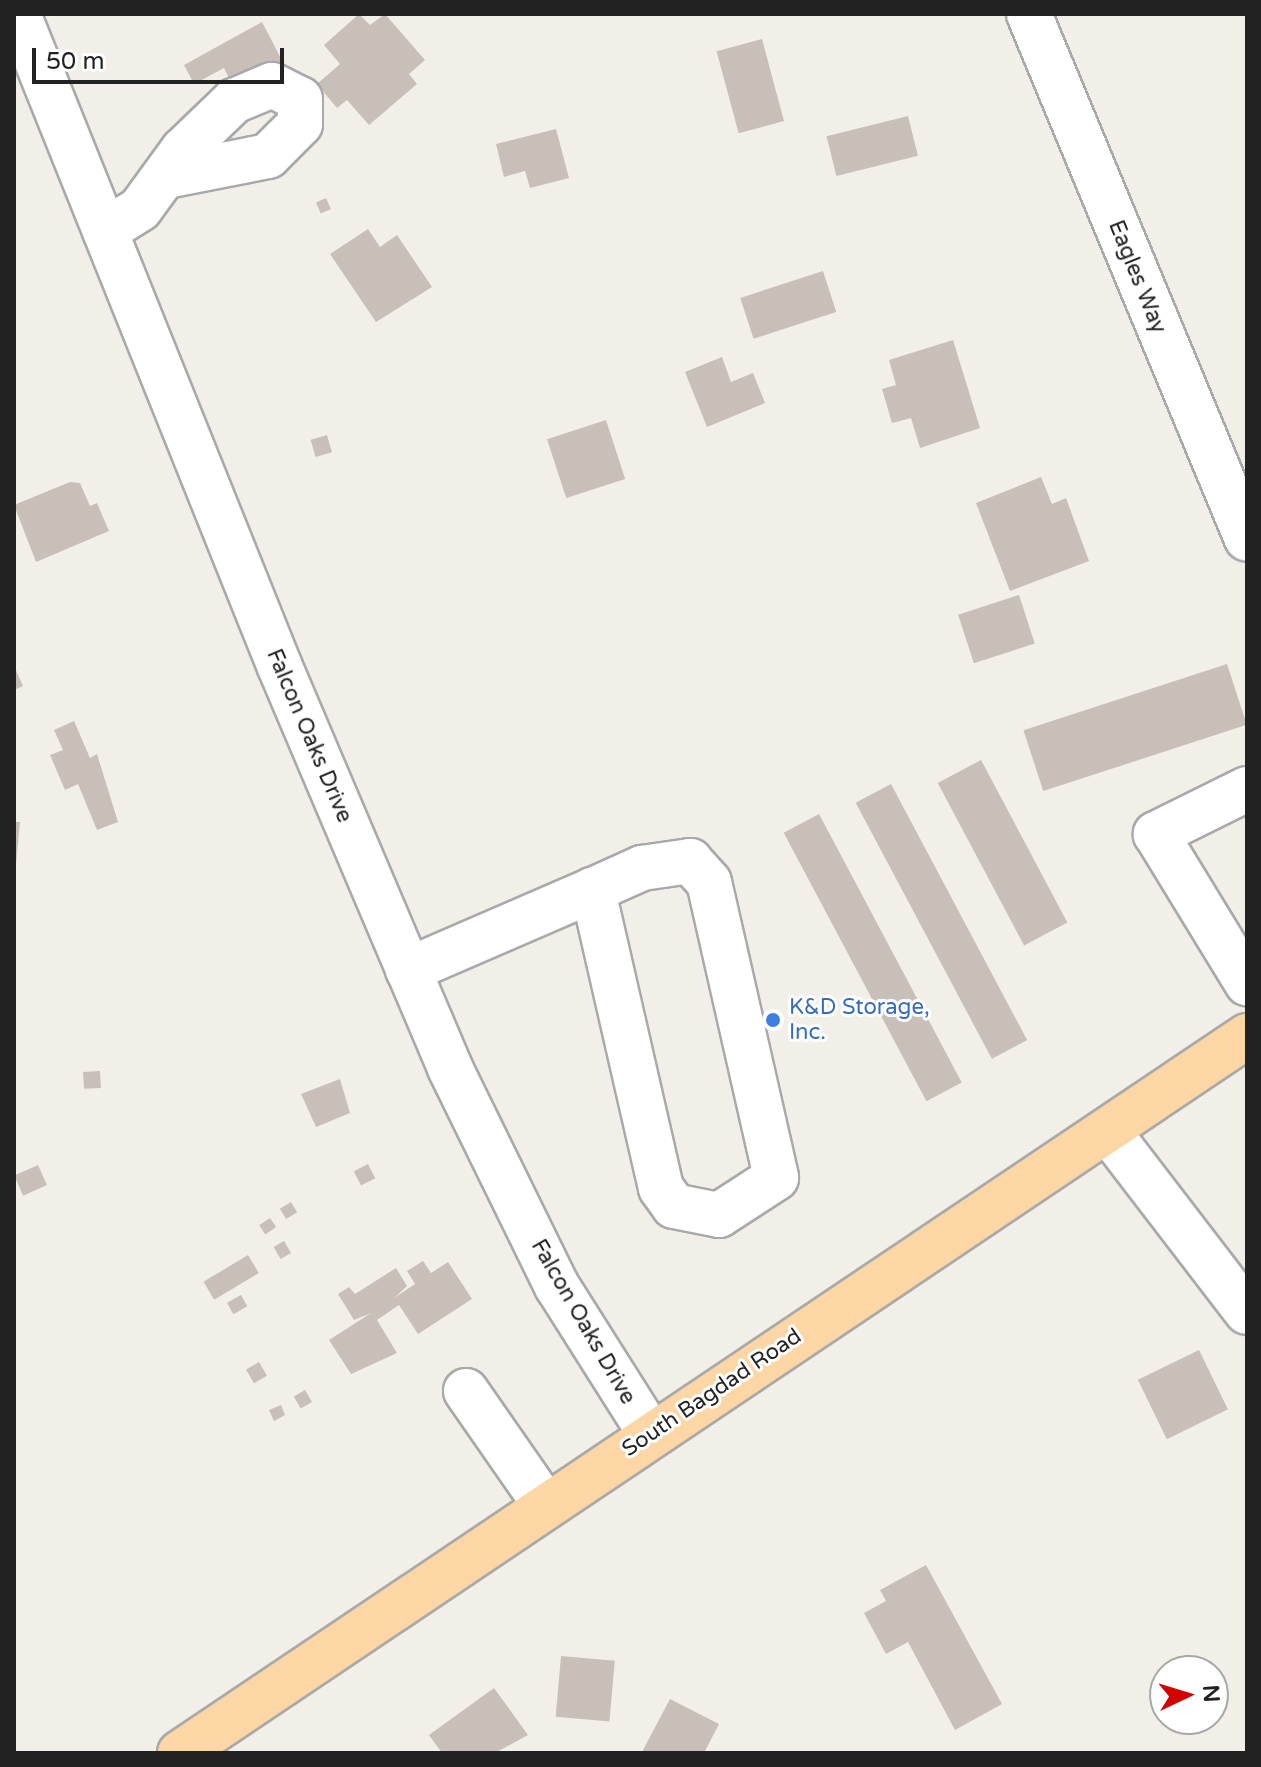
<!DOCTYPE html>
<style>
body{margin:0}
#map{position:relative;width:1261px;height:1767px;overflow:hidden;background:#f2efe9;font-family:"Varela Round",sans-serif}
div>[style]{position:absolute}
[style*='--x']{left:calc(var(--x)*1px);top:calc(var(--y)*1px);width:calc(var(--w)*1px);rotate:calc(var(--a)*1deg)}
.building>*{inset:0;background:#c7bfb8;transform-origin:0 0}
.roads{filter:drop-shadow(2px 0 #a9a9a9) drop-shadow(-2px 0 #a9a9a9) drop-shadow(0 2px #a9a9a9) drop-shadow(0 -2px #a9a9a9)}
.minor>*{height:44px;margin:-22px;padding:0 22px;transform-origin:22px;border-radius:22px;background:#fff}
.major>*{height:44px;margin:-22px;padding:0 22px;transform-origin:22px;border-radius:22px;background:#fcd6a4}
.dots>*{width:22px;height:22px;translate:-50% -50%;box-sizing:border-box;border:4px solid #fff;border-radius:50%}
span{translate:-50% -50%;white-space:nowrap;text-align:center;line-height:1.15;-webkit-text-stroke:6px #fff;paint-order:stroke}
.street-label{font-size:22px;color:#222}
.shop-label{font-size:22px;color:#366cbe}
.left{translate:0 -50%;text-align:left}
.frame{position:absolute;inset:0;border:16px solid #222;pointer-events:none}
.north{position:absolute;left:1149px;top:1655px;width:80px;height:80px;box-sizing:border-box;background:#fff;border:2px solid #a7a7a7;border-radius:50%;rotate:86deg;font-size:22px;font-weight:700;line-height:32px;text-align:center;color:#222}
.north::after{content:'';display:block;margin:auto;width:28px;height:36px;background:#d40000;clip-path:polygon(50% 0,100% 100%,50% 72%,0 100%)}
.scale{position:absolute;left:32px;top:48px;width:252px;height:36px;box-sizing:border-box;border:4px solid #222;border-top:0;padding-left:10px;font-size:24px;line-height:28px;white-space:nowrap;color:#222;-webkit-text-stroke:6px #fff;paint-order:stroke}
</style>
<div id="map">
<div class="building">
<div style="clip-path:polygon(359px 14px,370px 25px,385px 14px,425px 60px,409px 74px,417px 84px,369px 125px,347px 100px,337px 108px,317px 84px,340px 64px,324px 45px)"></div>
<div style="clip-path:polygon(262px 22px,285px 66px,260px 80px,231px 82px,224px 68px,194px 84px,184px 65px)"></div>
<div style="left:762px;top:39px;width:85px;height:47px;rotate:75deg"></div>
<div style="left:908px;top:116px;width:41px;height:84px;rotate:76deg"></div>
<div style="clip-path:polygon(556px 129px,569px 178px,530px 188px,525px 171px,504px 177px,496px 144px)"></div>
<div style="left:326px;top:198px;width:12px;height:11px;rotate:66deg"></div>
<div style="clip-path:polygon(368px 229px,380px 247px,397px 235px,432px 287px,376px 322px,330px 254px)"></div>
<div style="left:823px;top:271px;width:43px;height:87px;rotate:72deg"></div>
<div style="clip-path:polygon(953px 340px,980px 428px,920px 448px,911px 418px,892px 423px,882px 389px,896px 385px,889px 360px)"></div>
<div style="clip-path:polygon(722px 357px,731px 382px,753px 373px,765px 403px,707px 427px,685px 372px)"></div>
<div style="left:606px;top:420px;width:62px;height:62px;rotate:72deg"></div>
<div style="left:327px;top:435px;width:18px;height:17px;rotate:74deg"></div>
<div style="clip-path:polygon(1041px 477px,1052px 504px,1066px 498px,1089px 561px,1010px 591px,976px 503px)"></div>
<div style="clip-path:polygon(70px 482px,80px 483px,90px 506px,97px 503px,109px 531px,36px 562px,14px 505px)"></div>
<div style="left:1019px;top:595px;width:51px;height:64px;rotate:72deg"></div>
<div style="left:1227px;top:664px;width:64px;height:214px;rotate:72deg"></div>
<div style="clip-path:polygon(14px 666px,23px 686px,14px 690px)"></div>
<div style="clip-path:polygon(74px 721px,90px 758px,97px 754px,118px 822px,97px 830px,78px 784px,65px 790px,50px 755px,63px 750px,54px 730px)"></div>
<div style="left:981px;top:760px;width:184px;height:49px;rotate:62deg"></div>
<div style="left:891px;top:784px;width:290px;height:40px;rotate:62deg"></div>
<div style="left:819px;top:814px;width:304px;height:40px;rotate:62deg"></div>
<div style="clip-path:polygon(14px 822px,20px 822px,16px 864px,14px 864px)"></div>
<div style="left:100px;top:1071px;width:17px;height:17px;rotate:87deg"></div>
<div style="clip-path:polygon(340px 1079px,350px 1113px,316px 1127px,301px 1094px)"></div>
<div style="left:368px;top:1164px;width:16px;height:16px;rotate:63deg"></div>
<div style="left:38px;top:1165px;width:22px;height:26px;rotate:66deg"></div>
<div style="left:291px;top:1202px;width:12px;height:13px;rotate:59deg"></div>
<div style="left:270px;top:1218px;width:11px;height:13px;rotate:56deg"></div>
<div style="left:284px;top:1241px;width:14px;height:12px;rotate:60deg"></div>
<div style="left:248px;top:1255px;width:21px;height:52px;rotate:59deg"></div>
<div style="clip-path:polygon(423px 1261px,431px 1273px,448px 1262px,472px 1299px,418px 1334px,399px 1305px,377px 1320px,397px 1353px,351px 1374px,329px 1340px,371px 1313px,354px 1320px,338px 1294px,349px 1287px,355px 1294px,396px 1268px,407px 1286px,394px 1298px,415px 1284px,407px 1271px)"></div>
<div style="left:241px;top:1295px;width:13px;height:16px;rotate:61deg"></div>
<div style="left:1199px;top:1350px;width:66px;height:68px;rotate:64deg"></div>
<div style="left:259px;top:1362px;width:16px;height:15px;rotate:60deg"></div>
<div style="left:305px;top:1390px;width:14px;height:13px;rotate:60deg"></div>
<div style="clip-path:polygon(281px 1405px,285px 1415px,274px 1421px,269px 1410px)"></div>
<div style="clip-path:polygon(926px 1565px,1002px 1704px,955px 1730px,908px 1642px,886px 1654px,864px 1613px,886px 1601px,880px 1590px)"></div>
<div style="left:561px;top:1656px;width:54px;height:61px;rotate:5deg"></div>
<div style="clip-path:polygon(494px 1688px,528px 1735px,495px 1753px,442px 1753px,429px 1735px)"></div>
<div style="clip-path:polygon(670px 1699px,719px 1724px,704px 1753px,642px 1752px)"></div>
</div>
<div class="roads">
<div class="minor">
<div style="--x:18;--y:14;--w:704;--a:68.14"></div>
<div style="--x:280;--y:667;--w:436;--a:67"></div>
<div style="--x:450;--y:1068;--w:243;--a:63.9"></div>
<div style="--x:557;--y:1286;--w:174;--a:57.7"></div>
<div style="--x:1029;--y:14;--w:568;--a:67.45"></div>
<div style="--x:105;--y:231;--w:41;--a:-32.2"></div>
<div style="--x:140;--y:209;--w:73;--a:-53.9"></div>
<div style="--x:183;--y:150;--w:71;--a:-43.9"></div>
<div style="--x:234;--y:101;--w:41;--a:-22.8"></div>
<div style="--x:272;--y:85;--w:31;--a:27"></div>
<div style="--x:300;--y:99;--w:25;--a:90"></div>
<div style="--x:300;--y:124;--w:45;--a:135"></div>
<div style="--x:268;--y:156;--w:98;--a:168.8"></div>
<div style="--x:1247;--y:789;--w:102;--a:153.7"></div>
<div style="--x:1156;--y:834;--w:175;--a:58.6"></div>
<div style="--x:408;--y:970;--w:202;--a:-23.4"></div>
<div style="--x:593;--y:890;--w:54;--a:-24.2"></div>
<div style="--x:642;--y:868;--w:49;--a:-8.3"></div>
<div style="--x:690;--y:861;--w:28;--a:48"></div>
<div style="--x:709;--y:882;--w:303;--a:77.2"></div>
<div style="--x:776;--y:1178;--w:68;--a:147"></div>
<div style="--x:719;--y:1215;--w:46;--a:-168.7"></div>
<div style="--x:674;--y:1206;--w:22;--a:-126"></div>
<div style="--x:661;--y:1188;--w:306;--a:-102.9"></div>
<div style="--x:1108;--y:1131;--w:228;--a:52.5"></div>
<div style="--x:466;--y:1391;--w:140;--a:55.2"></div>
</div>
<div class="major">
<div style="--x:180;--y:1753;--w:1286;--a:-33.9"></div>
</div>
</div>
<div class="dots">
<div style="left:773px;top:1020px;background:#3f7fe0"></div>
</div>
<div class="street-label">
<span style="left:1137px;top:277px;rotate:68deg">Eagles Way</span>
<span style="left:309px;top:736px;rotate:67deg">Falcon Oaks Drive</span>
<span style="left:583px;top:1322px;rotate:60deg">Falcon Oaks Drive</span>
<span style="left:712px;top:1393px;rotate:-34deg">South Bagdad Road</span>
</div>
<div class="shop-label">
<span class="left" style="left:789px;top:1020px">K&amp;D Storage,<br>Inc.</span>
</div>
<div class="frame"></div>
<div class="north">N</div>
<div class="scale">50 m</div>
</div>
